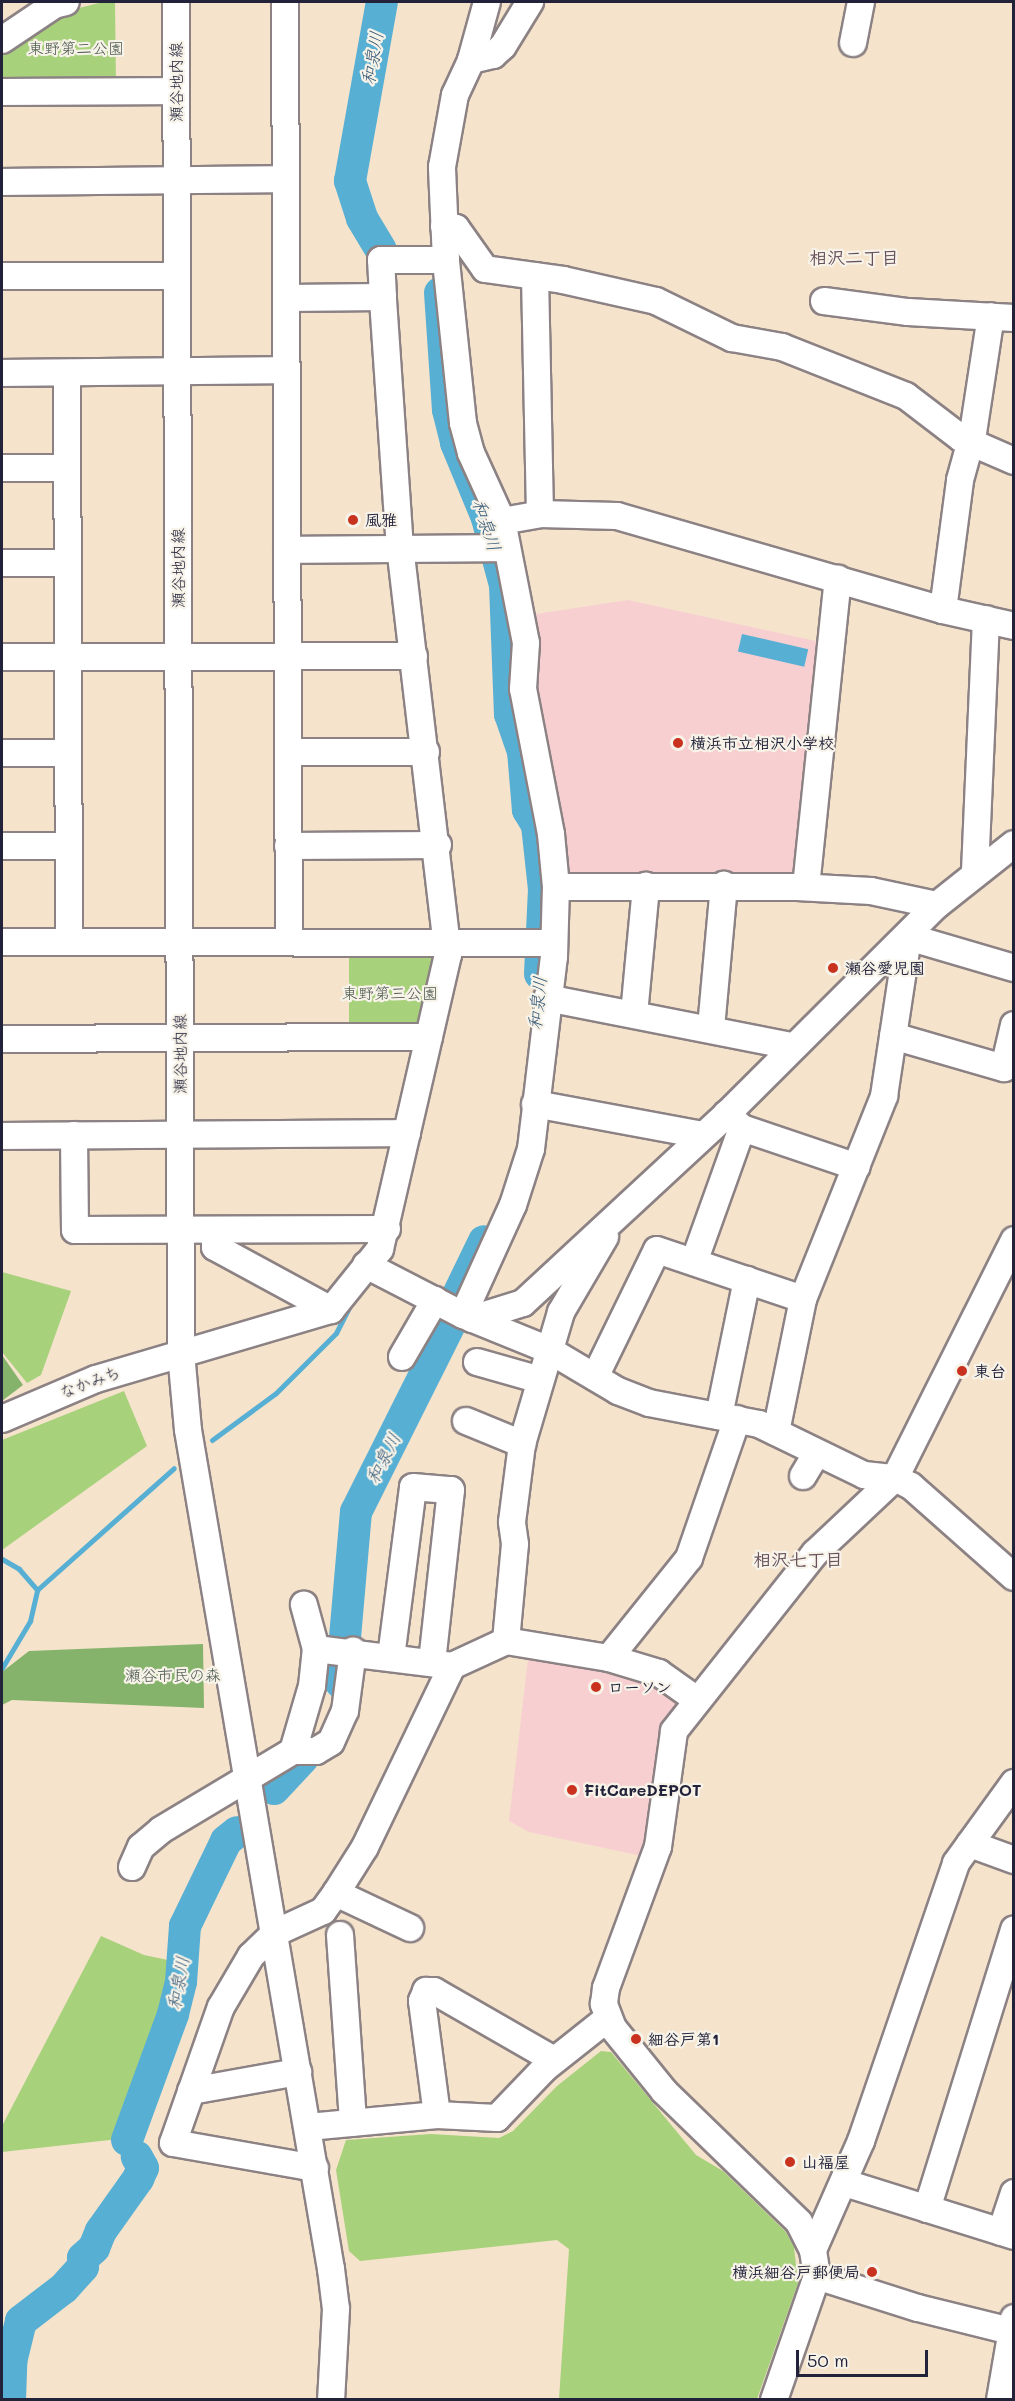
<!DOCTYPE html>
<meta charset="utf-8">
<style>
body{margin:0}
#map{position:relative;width:1015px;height:2401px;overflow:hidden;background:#f5e3cc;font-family:Mali,"Klee One",sans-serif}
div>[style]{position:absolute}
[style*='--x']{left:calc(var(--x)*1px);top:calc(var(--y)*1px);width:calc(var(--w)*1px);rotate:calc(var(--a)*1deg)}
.built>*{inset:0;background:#f7cfd1}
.green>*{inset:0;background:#a8d17c}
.forest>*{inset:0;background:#86b36c}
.water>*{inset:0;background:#57afd4;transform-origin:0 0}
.stream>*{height:5px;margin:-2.5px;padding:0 2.5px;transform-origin:2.5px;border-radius:2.5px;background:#57afd4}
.river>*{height:32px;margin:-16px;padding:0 16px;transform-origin:16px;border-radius:16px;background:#57afd4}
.roads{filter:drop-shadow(2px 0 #8c8284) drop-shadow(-2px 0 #8c8284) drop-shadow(0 2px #8c8284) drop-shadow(0 -2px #8c8284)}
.minor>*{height:26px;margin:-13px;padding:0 13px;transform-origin:13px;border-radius:13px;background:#fff}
.dots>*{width:16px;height:16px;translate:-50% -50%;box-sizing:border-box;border:3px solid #f7f3e8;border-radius:50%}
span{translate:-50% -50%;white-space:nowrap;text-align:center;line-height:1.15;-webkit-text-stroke:4.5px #f7f3e8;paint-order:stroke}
.park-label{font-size:16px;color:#4a574e}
.street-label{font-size:16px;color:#22223b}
.poi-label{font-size:16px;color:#22223b;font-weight:700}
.left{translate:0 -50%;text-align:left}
.right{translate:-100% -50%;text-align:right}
.water-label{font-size:18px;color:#375a78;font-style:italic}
.neighbourhood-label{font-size:18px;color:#67505c;font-weight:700}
.frame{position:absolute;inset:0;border:3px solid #22223b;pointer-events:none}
.scale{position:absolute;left:796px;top:2350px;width:132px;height:27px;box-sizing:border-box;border:3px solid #22223b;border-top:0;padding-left:8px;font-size:18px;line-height:21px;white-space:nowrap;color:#22223b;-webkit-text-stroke:4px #f7f3e8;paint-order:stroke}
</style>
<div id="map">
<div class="built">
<div style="clip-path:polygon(628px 600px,825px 643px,799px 876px,566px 875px,536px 705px,536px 614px)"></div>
<div style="clip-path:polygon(529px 1651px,568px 1657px,647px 1682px,686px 1701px,648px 1852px,642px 1856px,529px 1832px,509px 1821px)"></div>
</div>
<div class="green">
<div style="clip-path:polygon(103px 2px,115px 2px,116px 87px,2px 88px,2px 48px,55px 14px)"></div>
<div style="clip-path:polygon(349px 954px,434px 954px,439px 960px,422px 1034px,349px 1030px)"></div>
<div style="clip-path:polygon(2px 1272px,71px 1291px,41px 1375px,27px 1383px,2px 1352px)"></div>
<div style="clip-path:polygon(124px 1391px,147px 1446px,2px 1550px,2px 1440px)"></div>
<div style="clip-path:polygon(101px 1936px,144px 1955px,177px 1962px,169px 2000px,119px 2139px,2px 2152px,2px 2126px)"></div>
<div style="clip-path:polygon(601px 2051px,611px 2052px,696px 2155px,723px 2171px,786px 2232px,794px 2247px,798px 2283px,757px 2399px,559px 2399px,569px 2249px,557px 2240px,360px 2261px,349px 2251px,336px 2170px,346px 2140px,431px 2134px,499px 2138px,513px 2131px,557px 2086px)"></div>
</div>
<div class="forest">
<div style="clip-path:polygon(2px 1355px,23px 1385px,2px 1401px)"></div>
<div style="clip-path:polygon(203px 1644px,204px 1708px,12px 1700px,2px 1705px,2px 1672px,29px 1651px)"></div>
</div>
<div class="water">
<div style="left:742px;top:634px;width:68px;height:18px;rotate:13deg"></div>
</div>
<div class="stream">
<div style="--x:212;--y:1440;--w:79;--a:-36.3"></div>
<div style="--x:276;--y:1393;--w:85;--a:-45"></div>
<div style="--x:336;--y:1333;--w:28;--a:-63"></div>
<div style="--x:2;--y:1559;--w:20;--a:30"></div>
<div style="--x:19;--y:1569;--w:28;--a:49"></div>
<div style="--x:2;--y:1668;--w:55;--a:-59.2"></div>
<div style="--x:30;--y:1621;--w:32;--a:-77"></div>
<div style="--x:37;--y:1590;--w:183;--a:-41.7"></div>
</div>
<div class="river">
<div style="--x:381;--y:250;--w:37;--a:-121"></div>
<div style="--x:362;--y:218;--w:39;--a:-108"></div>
<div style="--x:350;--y:181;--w:182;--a:-79.9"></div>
<div style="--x:440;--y:293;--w:117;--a:86.1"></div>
<div style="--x:448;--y:410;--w:34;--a:76"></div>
<div style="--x:456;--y:443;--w:81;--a:67.5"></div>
<div style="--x:487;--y:518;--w:69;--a:75"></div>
<div style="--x:505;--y:585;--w:129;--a:87.8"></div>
<div style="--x:510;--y:714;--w:39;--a:71"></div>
<div style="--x:523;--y:751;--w:59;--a:85.2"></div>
<div style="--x:528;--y:810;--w:17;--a:59"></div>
<div style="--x:537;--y:825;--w:64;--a:83.8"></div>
<div style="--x:544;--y:889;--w:85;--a:92.7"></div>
<div style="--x:341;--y:1683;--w:172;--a:-85"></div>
<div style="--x:356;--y:1512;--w:215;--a:-63.4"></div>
<div style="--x:452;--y:1320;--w:21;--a:-79"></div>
<div style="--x:456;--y:1299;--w:64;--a:-64.2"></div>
<div style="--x:274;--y:1789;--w:42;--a:-46.9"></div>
<div style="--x:127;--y:2140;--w:134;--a:-69.9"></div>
<div style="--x:173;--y:2014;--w:33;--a:-76"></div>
<div style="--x:181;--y:1982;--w:56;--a:-85.9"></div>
<div style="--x:185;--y:1926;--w:94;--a:-64.2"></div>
<div style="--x:226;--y:1841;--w:14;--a:-39"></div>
<div style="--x:10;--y:2400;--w:38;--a:-88"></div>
<div style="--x:11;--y:2362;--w:42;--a:-76.3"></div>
<div style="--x:21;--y:2321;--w:54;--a:-37.5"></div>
<div style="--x:64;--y:2288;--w:28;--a:-48"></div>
<div style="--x:83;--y:2267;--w:9;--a:-90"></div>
<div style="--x:83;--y:2258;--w:15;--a:-42"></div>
<div style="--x:94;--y:2248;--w:18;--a:-68"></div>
<div style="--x:101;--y:2231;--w:64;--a:-54.6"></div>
<div style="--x:138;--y:2179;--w:12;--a:-66"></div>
<div style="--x:143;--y:2168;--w:13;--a:-119"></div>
</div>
<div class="roads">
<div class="minor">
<div style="--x:176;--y:2;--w:1351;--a:89.79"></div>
<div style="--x:181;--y:1353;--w:77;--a:84.8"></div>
<div style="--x:188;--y:1430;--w:851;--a:80.33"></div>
<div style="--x:331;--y:2269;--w:40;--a:82.9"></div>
<div style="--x:336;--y:2309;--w:91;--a:93.1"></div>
<div style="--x:285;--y:2;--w:939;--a:89.76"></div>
<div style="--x:2;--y:40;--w:63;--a:-33.9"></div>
<div style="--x:54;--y:5;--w:12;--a:-14"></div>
<div style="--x:853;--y:43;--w:42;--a:-79"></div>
<div style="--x:471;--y:60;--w:23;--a:-13"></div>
<div style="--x:493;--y:55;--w:13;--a:-42"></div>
<div style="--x:503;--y:46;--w:52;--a:-58.5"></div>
<div style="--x:2;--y:92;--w:174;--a:-0.3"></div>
<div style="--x:2;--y:182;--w:283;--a:-0.6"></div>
<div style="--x:444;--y:226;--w:12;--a:9"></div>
<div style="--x:456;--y:228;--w:50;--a:54.7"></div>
<div style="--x:485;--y:269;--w:79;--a:8"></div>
<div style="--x:563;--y:280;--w:95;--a:12.7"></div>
<div style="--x:656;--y:301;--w:85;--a:26"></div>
<div style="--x:732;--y:338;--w:51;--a:10.2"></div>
<div style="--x:782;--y:347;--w:133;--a:21.6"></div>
<div style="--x:906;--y:396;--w:69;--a:37.4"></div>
<div style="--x:961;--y:438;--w:58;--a:23.5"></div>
<div style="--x:2;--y:276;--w:175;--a:0"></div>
<div style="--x:535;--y:276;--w:238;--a:88.8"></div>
<div style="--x:286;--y:298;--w:97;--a:-0.6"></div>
<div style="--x:383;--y:297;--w:37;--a:-93"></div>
<div style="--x:381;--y:260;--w:65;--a:0"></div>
<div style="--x:824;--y:301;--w:85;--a:7.5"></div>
<div style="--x:908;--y:312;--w:106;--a:3.2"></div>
<div style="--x:2;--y:373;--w:284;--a:-0.6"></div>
<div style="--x:67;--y:373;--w:569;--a:89.8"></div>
<div style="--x:2;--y:468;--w:65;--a:0"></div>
<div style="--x:502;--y:521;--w:39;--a:-10"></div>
<div style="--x:540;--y:514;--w:77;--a:1.5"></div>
<div style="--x:617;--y:516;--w:339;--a:16.1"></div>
<div style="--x:943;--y:610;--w:73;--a:12.7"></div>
<div style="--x:287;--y:550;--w:218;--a:-0.5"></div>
<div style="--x:2;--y:563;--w:65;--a:0"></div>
<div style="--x:943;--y:610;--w:131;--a:-82.5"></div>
<div style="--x:960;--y:480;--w:49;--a:-74.5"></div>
<div style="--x:973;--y:433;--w:118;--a:-81.3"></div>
<div style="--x:2;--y:657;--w:412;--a:-0.1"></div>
<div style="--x:288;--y:752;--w:138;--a:0"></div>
<div style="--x:2;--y:753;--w:66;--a:0"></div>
<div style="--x:2;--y:846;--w:66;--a:0"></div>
<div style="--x:288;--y:846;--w:150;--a:-0.4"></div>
<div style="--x:975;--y:871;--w:252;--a:-87.5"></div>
<div style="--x:556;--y:887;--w:241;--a:0"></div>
<div style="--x:797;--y:887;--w:74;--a:3.1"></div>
<div style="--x:871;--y:891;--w:67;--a:12"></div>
<div style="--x:806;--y:887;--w:310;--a:-84.1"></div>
<div style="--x:2;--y:942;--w:551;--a:0.1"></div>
<div style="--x:547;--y:998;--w:250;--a:11.1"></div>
<div style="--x:634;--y:1014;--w:129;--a:-84.6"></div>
<div style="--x:711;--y:1028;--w:144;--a:-84.8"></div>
<div style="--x:893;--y:1036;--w:116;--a:16.1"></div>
<div style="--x:1004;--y:1068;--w:44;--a:-76.9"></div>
<div style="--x:2;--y:1039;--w:427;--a:-0.3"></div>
<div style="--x:535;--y:1104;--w:170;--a:10.5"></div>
<div style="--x:742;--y:1128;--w:121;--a:18.7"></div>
<div style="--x:74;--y:1135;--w:95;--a:89.4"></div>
<div style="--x:75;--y:1230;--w:312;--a:-0.2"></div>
<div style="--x:2;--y:1136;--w:405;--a:-0.4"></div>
<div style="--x:215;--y:1230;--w:17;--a:90"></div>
<div style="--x:215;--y:1247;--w:132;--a:28.5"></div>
<div style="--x:694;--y:1262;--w:142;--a:-70.3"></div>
<div style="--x:742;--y:1128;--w:21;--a:-137"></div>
<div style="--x:366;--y:1265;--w:109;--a:27.3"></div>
<div style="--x:463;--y:1315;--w:93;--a:22.1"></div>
<div style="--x:549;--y:1350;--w:80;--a:30.7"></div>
<div style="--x:618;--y:1391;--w:33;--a:21"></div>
<div style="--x:649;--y:1403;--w:112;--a:10.8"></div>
<div style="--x:759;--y:1424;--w:117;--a:25.9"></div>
<div style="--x:864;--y:1475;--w:31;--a:6"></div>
<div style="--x:895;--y:1478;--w:18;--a:27"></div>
<div style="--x:911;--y:1486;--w:137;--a:41.5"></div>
<div style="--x:463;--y:1315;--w:121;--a:-65.6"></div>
<div style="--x:513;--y:1205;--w:59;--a:-72.2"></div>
<div style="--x:531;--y:1149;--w:193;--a:-83.2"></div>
<div style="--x:554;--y:957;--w:70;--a:-88.4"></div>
<div style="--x:556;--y:887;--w:53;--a:-95.4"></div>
<div style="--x:551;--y:834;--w:148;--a:-100.9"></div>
<div style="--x:523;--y:689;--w:46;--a:-86.3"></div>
<div style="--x:526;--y:643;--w:124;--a:-101.1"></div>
<div style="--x:502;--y:521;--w:75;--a:-114.5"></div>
<div style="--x:471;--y:453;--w:31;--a:-105"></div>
<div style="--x:463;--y:423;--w:164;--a:-96"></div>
<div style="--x:446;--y:260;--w:93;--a:-92.5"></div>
<div style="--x:442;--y:167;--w:73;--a:-79.8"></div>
<div style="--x:455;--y:95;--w:38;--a:-65"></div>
<div style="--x:471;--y:60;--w:60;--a:-74.6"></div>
<div style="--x:472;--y:1319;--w:53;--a:-17.4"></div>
<div style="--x:523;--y:1303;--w:278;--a:-42.8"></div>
<div style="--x:727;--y:1114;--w:296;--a:-44.9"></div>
<div style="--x:937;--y:905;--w:98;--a:-38.4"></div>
<div style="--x:402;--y:1357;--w:66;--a:-59.9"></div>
<div style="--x:477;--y:1362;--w:66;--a:15.9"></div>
<div style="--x:595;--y:1377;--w:141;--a:-64"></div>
<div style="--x:657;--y:1250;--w:154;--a:18.6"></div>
<div style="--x:719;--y:1416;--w:139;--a:-78.4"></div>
<div style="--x:2;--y:1419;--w:102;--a:-23.1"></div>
<div style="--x:96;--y:1379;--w:245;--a:-16.4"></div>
<div style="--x:331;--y:1310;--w:78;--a:-51.2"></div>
<div style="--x:380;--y:1249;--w:302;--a:-77"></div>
<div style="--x:448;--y:955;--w:409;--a:-96.7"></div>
<div style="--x:400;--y:549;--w:253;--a:-93.9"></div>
<div style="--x:466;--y:1421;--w:61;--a:22.3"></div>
<div style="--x:776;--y:1432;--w:136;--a:-78.5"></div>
<div style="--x:803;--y:1299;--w:219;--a:-68.2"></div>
<div style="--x:884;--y:1096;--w:161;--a:-81.4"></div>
<div style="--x:908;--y:937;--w:110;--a:16.3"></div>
<div style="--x:803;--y:1476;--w:26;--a:-59"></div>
<div style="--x:506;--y:1641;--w:97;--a:-84.7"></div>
<div style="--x:515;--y:1544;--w:22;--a:-98"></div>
<div style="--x:512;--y:1522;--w:79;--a:-82.7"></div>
<div style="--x:522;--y:1444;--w:138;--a:-73.5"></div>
<div style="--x:561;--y:1312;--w:87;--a:-59.6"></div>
<div style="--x:316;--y:1649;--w:137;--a:7.1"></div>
<div style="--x:452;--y:1666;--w:60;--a:-24.8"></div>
<div style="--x:506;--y:1641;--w:104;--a:9.4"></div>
<div style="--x:609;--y:1658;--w:52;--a:16.7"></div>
<div style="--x:659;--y:1673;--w:47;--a:35.4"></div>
<div style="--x:391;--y:1657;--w:171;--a:-82.6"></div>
<div style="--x:413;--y:1487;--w:38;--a:5"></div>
<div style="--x:451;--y:1490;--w:173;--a:96.3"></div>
<div style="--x:609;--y:1658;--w:128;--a:-51.3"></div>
<div style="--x:689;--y:1558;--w:147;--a:-70.9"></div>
<div style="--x:293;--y:1751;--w:23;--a:0"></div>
<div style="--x:316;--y:1751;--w:17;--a:-31"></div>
<div style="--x:331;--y:1742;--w:34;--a:-66"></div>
<div style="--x:345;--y:1711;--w:61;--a:-82.4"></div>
<div style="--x:970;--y:1844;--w:47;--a:20"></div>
<div style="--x:132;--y:1867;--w:22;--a:-66"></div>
<div style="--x:141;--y:1847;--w:26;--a:-40"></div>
<div style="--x:161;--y:1830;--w:154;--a:-30.9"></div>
<div style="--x:293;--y:1751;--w:68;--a:-73.7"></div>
<div style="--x:312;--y:1686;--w:37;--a:-84"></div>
<div style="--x:316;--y:1649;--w:46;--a:-105.3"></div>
<div style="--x:336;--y:1893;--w:82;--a:25.3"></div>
<div style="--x:340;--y:1935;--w:188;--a:86"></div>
<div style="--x:191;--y:2091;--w:109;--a:-10.1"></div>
<div style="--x:437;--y:2115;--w:115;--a:-97.5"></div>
<div style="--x:422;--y:2001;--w:11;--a:-68"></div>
<div style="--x:426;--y:1991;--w:8;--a:0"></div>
<div style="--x:434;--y:1991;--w:138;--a:29.9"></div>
<div style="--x:308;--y:2127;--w:130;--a:-5.3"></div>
<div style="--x:437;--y:2115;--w:60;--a:2.9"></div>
<div style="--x:497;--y:2118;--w:69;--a:-46.2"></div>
<div style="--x:545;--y:2068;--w:80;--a:-38.4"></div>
<div style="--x:315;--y:2168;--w:144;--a:-170"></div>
<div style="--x:173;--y:2143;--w:144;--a:-70.6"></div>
<div style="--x:221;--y:2007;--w:59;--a:-59.5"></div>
<div style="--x:251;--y:1956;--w:33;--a:-44"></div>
<div style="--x:275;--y:1933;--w:53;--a:-24.6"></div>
<div style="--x:323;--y:1911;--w:22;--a:-54"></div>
<div style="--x:336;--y:1893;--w:54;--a:-57.8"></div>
<div style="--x:365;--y:1847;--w:201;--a:-64.3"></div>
<div style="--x:845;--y:2183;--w:177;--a:17.4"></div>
<div style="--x:927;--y:2209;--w:293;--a:-72.7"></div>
<div style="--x:1001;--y:2232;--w:41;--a:-71.6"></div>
<div style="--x:813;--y:2250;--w:119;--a:-66.2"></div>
<div style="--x:861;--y:2141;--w:294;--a:-71.1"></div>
<div style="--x:956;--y:1863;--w:99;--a:-54.1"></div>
<div style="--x:817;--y:2276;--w:106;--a:17.6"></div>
<div style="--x:918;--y:2308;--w:95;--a:14"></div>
<div style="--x:774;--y:2400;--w:131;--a:-70.9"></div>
<div style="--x:817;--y:2276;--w:26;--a:-99"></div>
<div style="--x:813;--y:2250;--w:31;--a:-117"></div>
<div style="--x:799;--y:2222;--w:188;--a:-135.9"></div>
<div style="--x:664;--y:2091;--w:81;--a:-129"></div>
<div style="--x:613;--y:2028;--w:26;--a:-111"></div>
<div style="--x:604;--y:2004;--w:16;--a:-83"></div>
<div style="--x:606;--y:1988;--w:150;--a:-69.8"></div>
<div style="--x:658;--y:1847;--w:117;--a:-82.1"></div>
<div style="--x:674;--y:1731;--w:227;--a:-51.6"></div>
<div style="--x:815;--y:1553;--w:110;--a:-43.2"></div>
<div style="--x:895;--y:1478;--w:266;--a:-63.4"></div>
<div style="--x:1000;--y:2400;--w:83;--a:-80.3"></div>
</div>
</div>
<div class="dots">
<div style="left:353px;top:520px;background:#c8321e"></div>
<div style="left:678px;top:743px;background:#c8321e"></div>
<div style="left:833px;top:968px;background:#c8321e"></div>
<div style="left:962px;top:1371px;background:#c8321e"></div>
<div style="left:596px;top:1687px;background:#c8321e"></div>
<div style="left:572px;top:1790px;background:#c8321e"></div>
<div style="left:636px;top:2039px;background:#c8321e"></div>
<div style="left:790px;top:2162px;background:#c8321e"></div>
<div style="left:872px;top:2272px;background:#c8321e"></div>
</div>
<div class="park-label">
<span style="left:76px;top:48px">東野第二公園</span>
<span style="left:390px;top:993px">東野第三公園</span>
<span style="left:173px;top:1675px">瀬谷市民の森</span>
</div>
<div class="street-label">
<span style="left:176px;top:82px;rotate:-90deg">瀬谷地内線</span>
<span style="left:178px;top:568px;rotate:-90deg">瀬谷地内線</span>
<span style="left:180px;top:1054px;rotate:-90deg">瀬谷地内線</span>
<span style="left:90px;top:1382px;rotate:-20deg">なかみち</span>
</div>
<div class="poi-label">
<span class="left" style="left:365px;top:520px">風雅</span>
<span class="left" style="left:690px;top:743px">横浜市立相沢小学校</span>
<span class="left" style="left:845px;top:968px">瀬谷愛児園</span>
<span class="left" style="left:974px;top:1371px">東台</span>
<span class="left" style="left:608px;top:1687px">ローソン</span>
<span class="left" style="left:584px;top:1790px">FitCareDEPOT</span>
<span class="left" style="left:648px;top:2039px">細谷戸第1</span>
<span class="left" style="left:802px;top:2162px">山福屋</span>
<span class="right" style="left:860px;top:2272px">横浜細谷戸郵便局</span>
</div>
<div class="water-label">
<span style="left:372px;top:58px;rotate:-80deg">和泉川</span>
<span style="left:487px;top:525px;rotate:72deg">和泉川</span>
<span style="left:537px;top:1003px;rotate:-84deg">和泉川</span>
<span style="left:383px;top:1458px;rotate:-63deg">和泉川</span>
<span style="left:178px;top:1983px;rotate:-80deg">和泉川</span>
</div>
<div class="neighbourhood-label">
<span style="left:854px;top:257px">相沢二丁目</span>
<span style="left:798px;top:1559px">相沢七丁目</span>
</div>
<div class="frame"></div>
<div class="scale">50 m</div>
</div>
